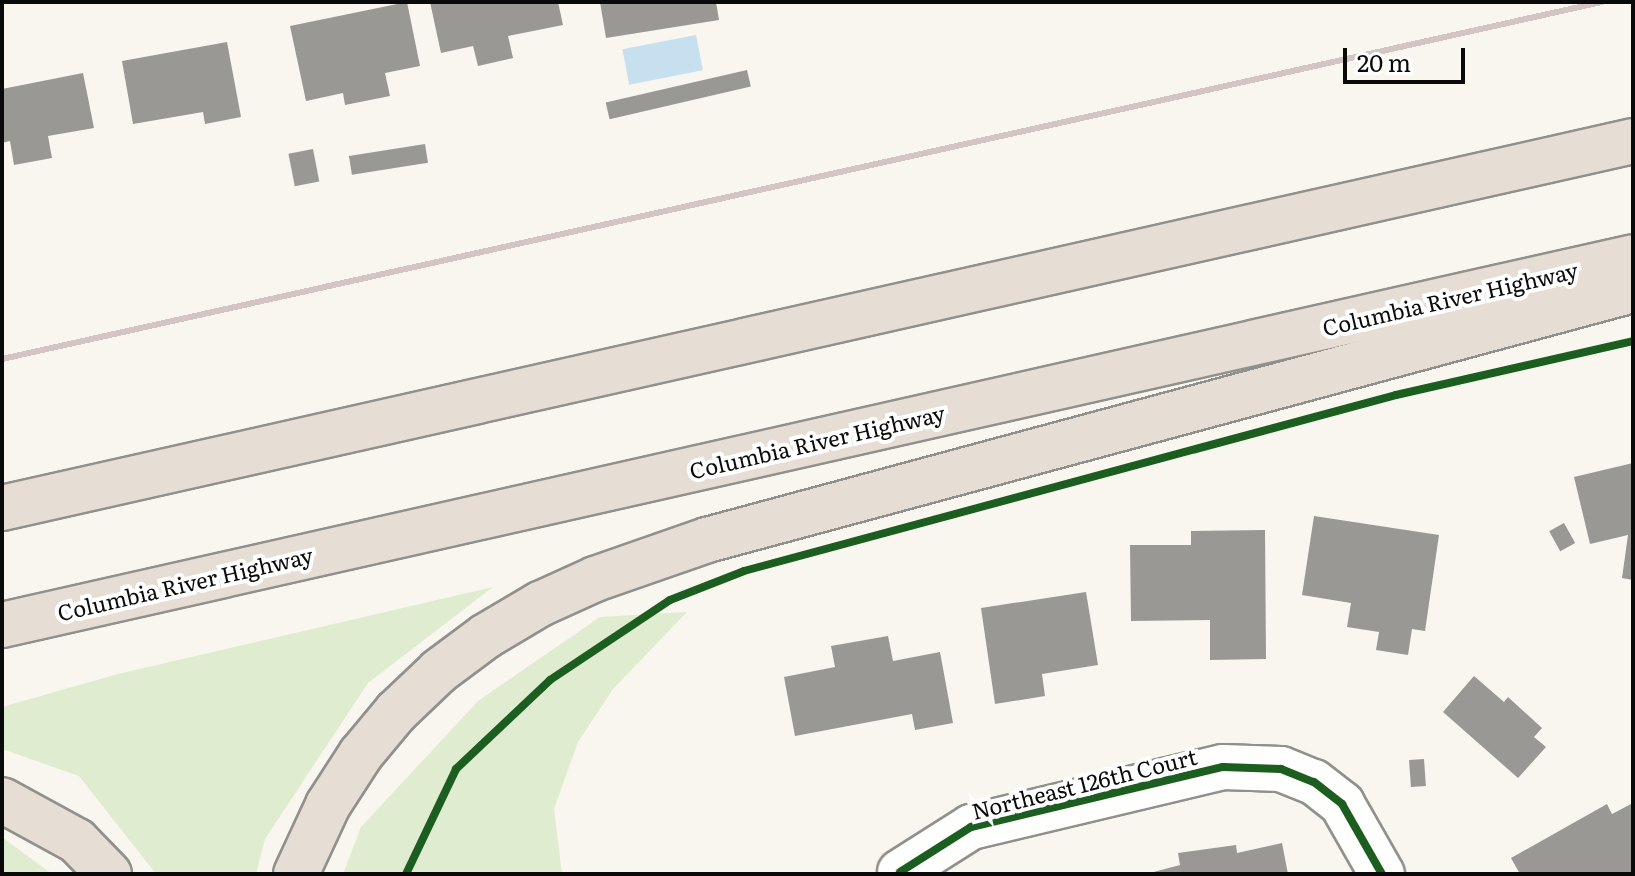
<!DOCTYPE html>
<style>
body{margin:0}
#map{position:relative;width:1635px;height:876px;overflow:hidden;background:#f8f6ee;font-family:Literata,serif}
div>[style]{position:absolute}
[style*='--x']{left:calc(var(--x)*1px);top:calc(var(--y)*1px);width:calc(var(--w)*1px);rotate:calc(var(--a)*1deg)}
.green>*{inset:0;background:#e0eccf}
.water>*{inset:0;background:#c7e0ef;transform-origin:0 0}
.building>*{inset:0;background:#9a9894;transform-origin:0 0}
.roads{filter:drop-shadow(2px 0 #91908d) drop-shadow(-2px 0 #91908d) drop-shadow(0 2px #91908d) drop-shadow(0 -2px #91908d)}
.minor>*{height:44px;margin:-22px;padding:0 22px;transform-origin:22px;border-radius:22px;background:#fefefc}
.motorway>*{height:44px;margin:-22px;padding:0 22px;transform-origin:22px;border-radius:22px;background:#e6ddd4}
.rail>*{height:6px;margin:-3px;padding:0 3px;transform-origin:3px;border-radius:3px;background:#d4c5c4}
.cycleway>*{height:8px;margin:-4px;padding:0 4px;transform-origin:4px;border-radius:4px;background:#1b5e20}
span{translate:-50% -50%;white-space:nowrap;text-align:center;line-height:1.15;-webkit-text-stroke:8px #fff;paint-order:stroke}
.street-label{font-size:22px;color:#0a0a0a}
.frame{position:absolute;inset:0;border:4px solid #0a0a0a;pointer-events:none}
.scale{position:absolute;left:1343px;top:48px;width:122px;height:36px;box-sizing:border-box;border:4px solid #0a0a0a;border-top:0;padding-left:10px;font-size:24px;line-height:28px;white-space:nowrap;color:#0a0a0a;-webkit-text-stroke:6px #fff;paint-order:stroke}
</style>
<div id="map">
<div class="green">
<div style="clip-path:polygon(493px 587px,368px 683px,265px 839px,256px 874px,156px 874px,79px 776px,2px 749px,2px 707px,118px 674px)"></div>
<div style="clip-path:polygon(687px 612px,613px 689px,578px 742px,554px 809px,562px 874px,343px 874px,361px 827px,478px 701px,600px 617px)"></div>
<div style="clip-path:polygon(2px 837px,52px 874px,2px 874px)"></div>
</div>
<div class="water">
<div style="left:696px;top:35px;width:36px;height:75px;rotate:79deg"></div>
</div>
<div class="building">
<div style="clip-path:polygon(407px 2px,420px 66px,385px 73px,390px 96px,345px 105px,343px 93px,306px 101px,290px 26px)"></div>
<div style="clip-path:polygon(430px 2px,558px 2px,563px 25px,508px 36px,513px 58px,478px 66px,473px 46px,441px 53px)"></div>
<div style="clip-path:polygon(600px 2px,716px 2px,719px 20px,606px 38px)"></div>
<div style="clip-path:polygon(227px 42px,241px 117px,205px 124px,203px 112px,133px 124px,122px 61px)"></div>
<div style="left:747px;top:70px;width:17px;height:145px;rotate:77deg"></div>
<div style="clip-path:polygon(83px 73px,94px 128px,48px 136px,52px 158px,14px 165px,10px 141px,2px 143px,2px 89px)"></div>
<div style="left:425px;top:144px;width:19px;height:77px;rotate:81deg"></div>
<div style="left:313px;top:149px;width:33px;height:25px;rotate:79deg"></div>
<div style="clip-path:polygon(1633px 463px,1633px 580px,1622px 578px,1628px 535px,1590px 544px,1574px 477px)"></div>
<div style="clip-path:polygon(1314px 516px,1439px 535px,1425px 631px,1412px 629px,1408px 655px,1376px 650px,1379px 632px,1347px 627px,1351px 603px,1302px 595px)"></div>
<div style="left:1564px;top:523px;width:23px;height:17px;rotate:61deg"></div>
<div style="clip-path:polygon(1265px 530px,1266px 659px,1210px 660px,1210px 620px,1131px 621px,1130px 545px,1191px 545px,1191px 531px)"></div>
<div style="clip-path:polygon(1086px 592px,1098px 665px,1042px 674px,1045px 696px,995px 704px,981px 608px)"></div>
<div style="clip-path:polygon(888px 636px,893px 661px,940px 652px,953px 723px,915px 730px,912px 714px,795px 736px,784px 677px,835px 667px,831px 646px)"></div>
<div style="clip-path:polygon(1474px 676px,1504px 702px,1508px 697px,1542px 728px,1534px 737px,1546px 747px,1518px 778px,1443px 712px)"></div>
<div style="left:1424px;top:759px;width:27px;height:15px;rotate:86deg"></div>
<div style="clip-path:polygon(1633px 803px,1633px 874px,1520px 874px,1511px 858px,1607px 804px,1612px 814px)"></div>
<div style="clip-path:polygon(1282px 843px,1288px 874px,1146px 874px,1180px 865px,1178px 853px,1236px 845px,1237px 853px)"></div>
</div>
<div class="roads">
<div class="minor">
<div style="--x:900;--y:872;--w:84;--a:-32.4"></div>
<div style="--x:971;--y:827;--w:259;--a:-13.4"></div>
<div style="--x:1223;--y:767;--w:58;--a:2"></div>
<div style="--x:1281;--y:769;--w:35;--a:22"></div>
<div style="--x:1314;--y:782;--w:36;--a:38"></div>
<div style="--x:1342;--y:804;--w:81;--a:60.3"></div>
</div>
<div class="motorway">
<div style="--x:2;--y:508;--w:1672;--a:-12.68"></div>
<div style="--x:2;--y:625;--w:1672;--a:-12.71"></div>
<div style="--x:2;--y:800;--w:85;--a:28.7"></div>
<div style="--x:77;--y:841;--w:46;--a:45.9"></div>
<div style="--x:296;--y:874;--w:76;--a:-65.1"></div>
<div style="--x:328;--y:805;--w:61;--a:-57.1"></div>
<div style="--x:361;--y:754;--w:55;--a:-50.2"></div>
<div style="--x:396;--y:712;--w:59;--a:-43.6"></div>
<div style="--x:439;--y:671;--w:59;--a:-36.7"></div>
<div style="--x:486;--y:636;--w:63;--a:-30.7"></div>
<div style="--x:540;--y:604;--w:60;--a:-24.4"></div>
<div style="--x:595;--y:579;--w:119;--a:-19.2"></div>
<div style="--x:707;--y:540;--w:959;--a:-15.11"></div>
</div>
</div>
<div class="rail">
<div style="--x:2;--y:359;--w:1639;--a:-12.58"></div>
</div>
<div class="cycleway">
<div style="--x:900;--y:872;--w:84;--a:-32.4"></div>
<div style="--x:971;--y:827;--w:259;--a:-13.4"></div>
<div style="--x:1223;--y:767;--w:58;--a:2"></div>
<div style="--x:1281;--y:769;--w:35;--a:22"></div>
<div style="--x:1314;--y:782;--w:36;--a:38"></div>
<div style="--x:1342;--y:804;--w:81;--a:60.3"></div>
<div style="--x:406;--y:874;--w:116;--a:-64.5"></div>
<div style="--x:456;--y:769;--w:129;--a:-43.4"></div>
<div style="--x:550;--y:680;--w:144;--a:-33.7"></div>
<div style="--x:670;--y:600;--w:79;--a:-21.4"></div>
<div style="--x:744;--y:571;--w:675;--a:-15.11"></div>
<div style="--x:1396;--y:395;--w:243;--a:-12.8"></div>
</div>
<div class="street-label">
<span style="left:1450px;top:298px;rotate:-13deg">Columbia River Highway</span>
<span style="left:817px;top:441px;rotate:-13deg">Columbia River Highway</span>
<span style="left:185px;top:583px;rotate:-13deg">Columbia River Highway</span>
<span style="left:1084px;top:783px;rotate:-14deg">Northeast 126th Court</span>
</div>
<div class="frame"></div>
<div class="scale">20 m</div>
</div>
